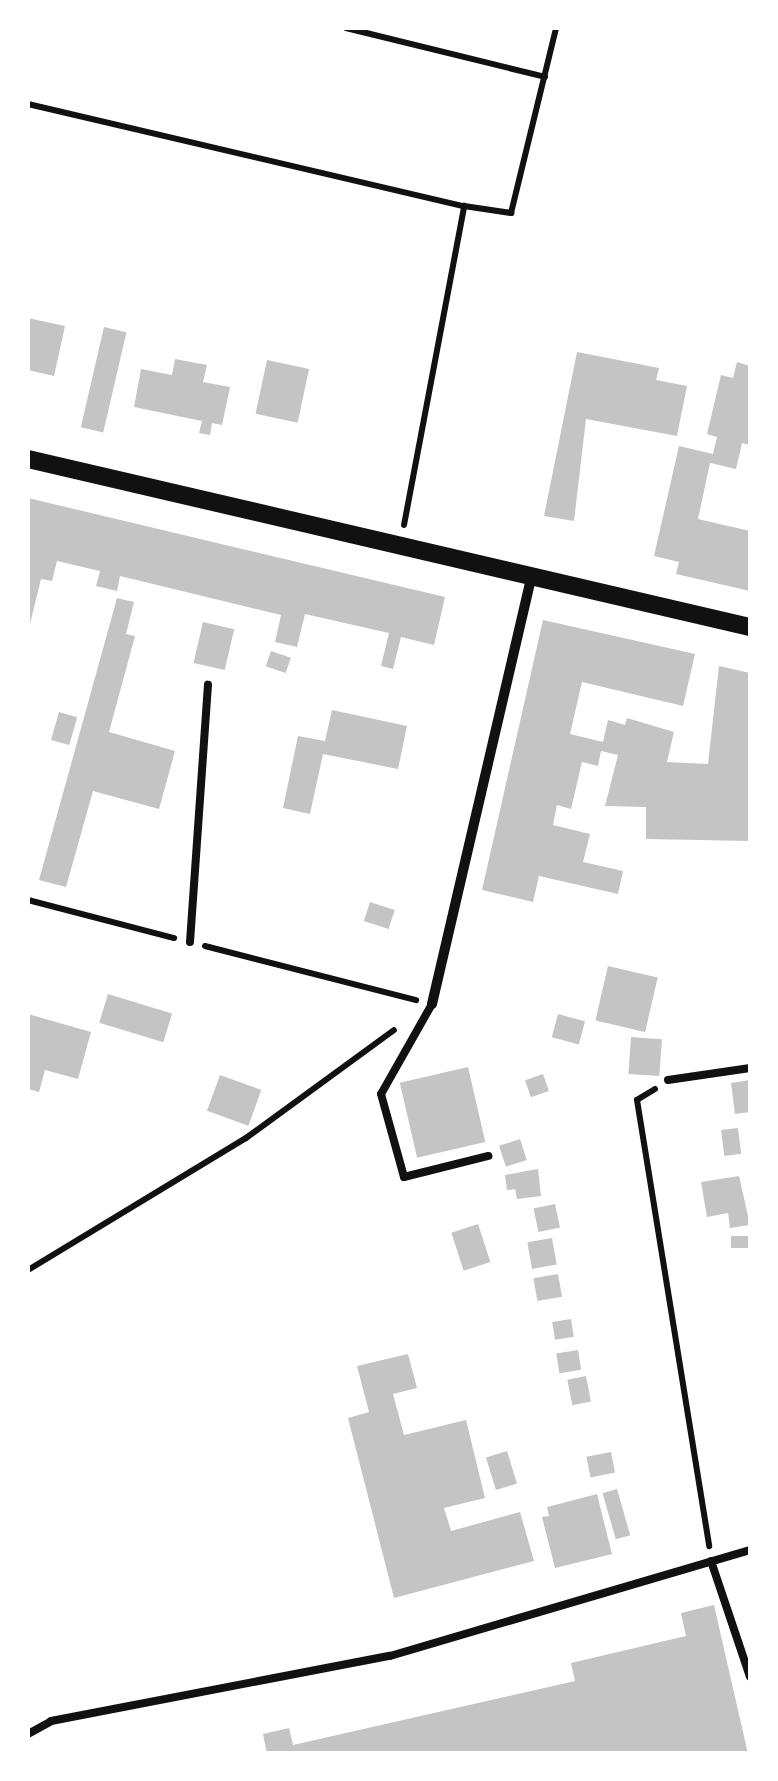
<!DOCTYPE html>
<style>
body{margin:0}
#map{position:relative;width:778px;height:1781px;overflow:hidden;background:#fff;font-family:"Golos Text",sans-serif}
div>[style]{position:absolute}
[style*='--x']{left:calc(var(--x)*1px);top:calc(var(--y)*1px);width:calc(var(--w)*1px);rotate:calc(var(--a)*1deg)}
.building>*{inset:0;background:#c4c4c4;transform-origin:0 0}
.path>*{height:6px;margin:-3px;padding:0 3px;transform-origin:3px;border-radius:3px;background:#111}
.service>*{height:8px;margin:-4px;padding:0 4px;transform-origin:4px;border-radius:4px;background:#111}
.minor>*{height:10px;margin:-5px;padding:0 5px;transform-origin:5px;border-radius:5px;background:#111}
.tertiary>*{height:18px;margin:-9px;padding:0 9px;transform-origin:9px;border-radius:9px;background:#111}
span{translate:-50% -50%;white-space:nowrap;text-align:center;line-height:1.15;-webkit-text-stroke:9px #fff;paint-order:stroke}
.frame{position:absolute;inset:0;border:30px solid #fff;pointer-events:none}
</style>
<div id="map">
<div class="building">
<div style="clip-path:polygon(28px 318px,65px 326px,54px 376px,28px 370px)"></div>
<div style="left:104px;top:327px;width:23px;height:103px;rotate:13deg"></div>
<div style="clip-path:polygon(577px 352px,659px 368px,656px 380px,687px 386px,677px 436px,586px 419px,574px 521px,544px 516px)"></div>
<div style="clip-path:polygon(175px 359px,207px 365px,203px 382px,230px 387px,222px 425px,212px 423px,210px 435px,199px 433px,202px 421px,134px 407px,141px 369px,172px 375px)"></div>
<div style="left:267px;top:360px;width:43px;height:55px;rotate:12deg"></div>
<div style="clip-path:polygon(737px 362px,750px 366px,750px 445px,742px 443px,736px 469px,710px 463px,698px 519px,750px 531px,750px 591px,676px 574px,679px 562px,654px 556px,679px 446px,713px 454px,717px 437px,707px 434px,721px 375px,733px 378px)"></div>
<div style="clip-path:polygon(28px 498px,445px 597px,434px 645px,401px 637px,393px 669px,381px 666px,389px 633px,305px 614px,297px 647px,275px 642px,281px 615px,120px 576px,117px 591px,96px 586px,100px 571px,57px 561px,52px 581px,41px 579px,28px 632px)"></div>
<div style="clip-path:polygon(117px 598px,134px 602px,126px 634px,135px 636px,109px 732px,175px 751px,159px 809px,93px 791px,66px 887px,39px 880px)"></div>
<div style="clip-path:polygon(543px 620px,695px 654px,683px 706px,582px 682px,570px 734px,603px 742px,608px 720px,625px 725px,627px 718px,674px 732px,667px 762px,708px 764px,719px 666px,750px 673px,750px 841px,646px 839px,646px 807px,605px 806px,618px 755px,601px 751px,598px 766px,582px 762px,571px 809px,557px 805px,553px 825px,590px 834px,583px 862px,623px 871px,618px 894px,539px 876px,533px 902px,482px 890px)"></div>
<div style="left:203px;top:622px;width:32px;height:42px;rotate:13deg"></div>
<div style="left:271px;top:651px;width:21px;height:16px;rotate:19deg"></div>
<div style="clip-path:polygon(332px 710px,407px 726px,398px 769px,323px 754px,310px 814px,283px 808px,298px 736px,325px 741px)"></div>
<div style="left:59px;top:712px;width:19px;height:29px;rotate:16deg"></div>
<div style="left:370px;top:902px;width:26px;height:20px;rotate:18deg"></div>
<div style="left:608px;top:966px;width:51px;height:56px;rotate:13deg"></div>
<div style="left:108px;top:994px;width:67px;height:30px;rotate:17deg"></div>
<div style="clip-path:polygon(28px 1014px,91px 1032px,78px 1079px,45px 1070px,39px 1092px,28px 1089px)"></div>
<div style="left:558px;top:1014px;width:28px;height:24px;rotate:15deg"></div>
<div style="left:631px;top:1037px;width:31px;height:37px;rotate:4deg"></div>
<div style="left:468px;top:1067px;width:77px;height:70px;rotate:77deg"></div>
<div style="left:543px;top:1074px;width:18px;height:19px;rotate:71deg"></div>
<div style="left:220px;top:1075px;width:44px;height:38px;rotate:20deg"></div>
<div style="clip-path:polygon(750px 1080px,750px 1112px,735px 1114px,731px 1083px)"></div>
<div style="left:738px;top:1128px;width:26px;height:17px;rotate:83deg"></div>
<div style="left:520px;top:1139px;width:22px;height:22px;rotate:72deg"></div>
<div style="clip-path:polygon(538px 1169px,541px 1196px,517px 1199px,515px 1189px,507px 1190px,505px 1175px)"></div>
<div style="clip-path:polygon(739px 1176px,750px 1225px,730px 1228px,728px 1213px,707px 1217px,701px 1182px)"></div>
<div style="left:555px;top:1204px;width:24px;height:22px;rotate:78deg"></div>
<div style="left:478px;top:1224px;width:40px;height:28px;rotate:72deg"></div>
<div style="left:750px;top:1236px;width:12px;height:19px;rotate:90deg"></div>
<div style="left:552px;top:1238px;width:27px;height:25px;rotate:80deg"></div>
<div style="left:558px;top:1274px;width:23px;height:25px;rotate:80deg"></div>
<div style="left:571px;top:1319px;width:18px;height:19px;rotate:81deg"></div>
<div style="left:578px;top:1350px;width:20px;height:22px;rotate:81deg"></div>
<div style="clip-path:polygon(408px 1354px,417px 1388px,393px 1394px,404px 1435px,466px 1420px,485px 1498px,444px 1508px,451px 1531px,520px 1512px,534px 1561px,394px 1598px,348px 1418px,369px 1412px,357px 1366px)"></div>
<div style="left:586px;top:1376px;width:26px;height:19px;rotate:79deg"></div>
<div style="left:507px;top:1451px;width:34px;height:22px;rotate:73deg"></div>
<div style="left:611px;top:1452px;width:21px;height:25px;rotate:79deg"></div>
<div style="left:617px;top:1489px;width:48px;height:15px;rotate:74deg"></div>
<div style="clip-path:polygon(597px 1494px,612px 1554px,555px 1568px,542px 1517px,549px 1516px,547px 1507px)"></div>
<div style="clip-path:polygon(714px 1605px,748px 1754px,267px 1754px,263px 1734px,289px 1728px,293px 1745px,575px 1681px,571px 1663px,686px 1636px,681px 1613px)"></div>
</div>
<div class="path">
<div style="--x:346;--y:28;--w:205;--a:13.8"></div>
<div style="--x:28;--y:104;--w:448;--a:13.2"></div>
<div style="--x:404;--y:525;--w:325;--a:-79.3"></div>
<div style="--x:464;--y:206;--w:48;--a:8.5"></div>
<div style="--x:511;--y:213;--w:190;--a:-76.3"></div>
<div style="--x:28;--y:900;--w:151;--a:14.6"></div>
<div style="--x:205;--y:946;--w:218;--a:14.4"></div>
<div style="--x:655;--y:1089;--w:21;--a:149"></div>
<div style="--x:637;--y:1100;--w:452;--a:80.8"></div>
<div style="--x:28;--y:1270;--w:255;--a:-31.2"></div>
<div style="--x:246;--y:1138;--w:183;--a:-36.1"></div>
</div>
<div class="service">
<div style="--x:190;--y:942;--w:258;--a:-86"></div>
<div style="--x:432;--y:1004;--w:103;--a:119.5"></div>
<div style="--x:381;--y:1094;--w:86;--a:74.5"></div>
<div style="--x:404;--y:1177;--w:87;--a:-14"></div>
<div style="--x:668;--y:1080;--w:83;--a:-8.3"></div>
<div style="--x:711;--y:1561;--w:122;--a:71.4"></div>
<div style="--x:28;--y:1734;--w:26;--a:-29"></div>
<div style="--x:51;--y:1721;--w:345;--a:-10.9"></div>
<div style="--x:390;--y:1656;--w:375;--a:-16.4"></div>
</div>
<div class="minor">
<div style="--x:432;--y:1004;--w:442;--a:-76.9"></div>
</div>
<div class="tertiary">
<div style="--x:28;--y:459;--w:741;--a:13.1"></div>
</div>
<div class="frame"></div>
</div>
